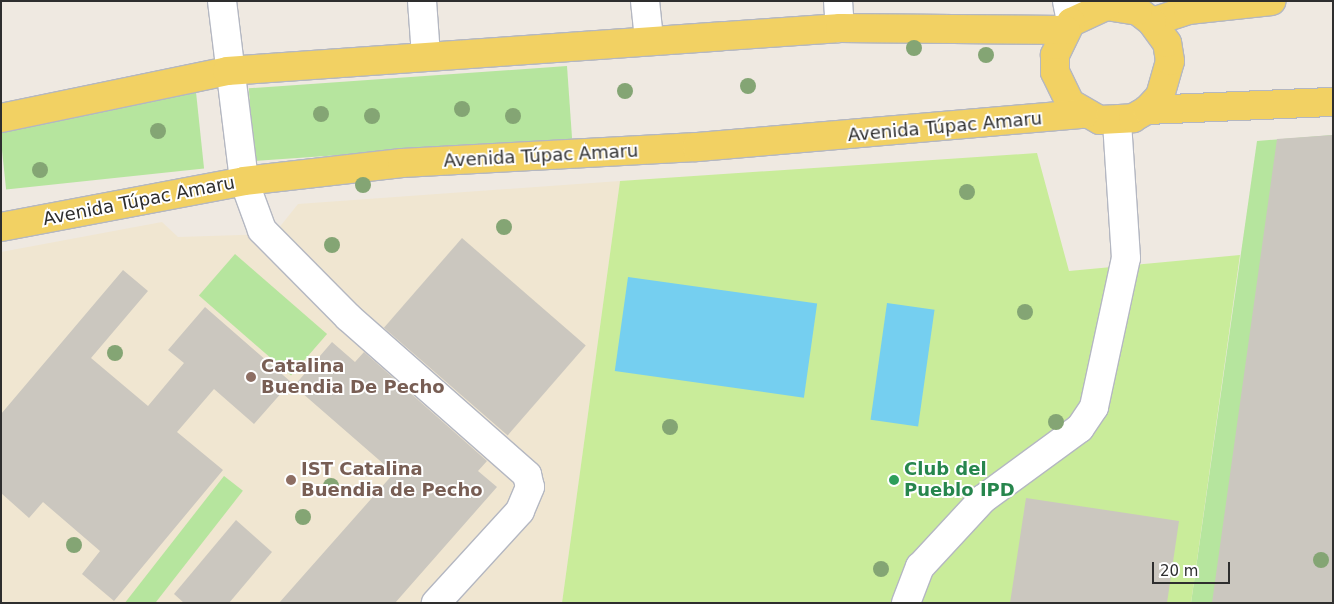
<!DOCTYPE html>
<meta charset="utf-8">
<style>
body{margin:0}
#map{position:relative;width:1334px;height:604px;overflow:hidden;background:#efe9e1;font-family:"DejaVu Sans",sans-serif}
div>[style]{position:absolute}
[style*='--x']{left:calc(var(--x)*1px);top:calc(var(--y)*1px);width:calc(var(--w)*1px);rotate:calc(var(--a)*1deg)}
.education>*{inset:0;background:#f0e6d1}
.green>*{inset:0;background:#b6e59e;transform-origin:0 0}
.pitch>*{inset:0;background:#c9ec9a}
.water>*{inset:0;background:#75cff0;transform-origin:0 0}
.building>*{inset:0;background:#cbc7bf;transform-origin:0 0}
.roads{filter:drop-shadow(1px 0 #b4b7c1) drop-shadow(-1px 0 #b4b7c1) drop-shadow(0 1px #b4b7c1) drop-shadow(0 -1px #b4b7c1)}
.minor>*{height:28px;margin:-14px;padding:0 14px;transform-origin:14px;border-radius:14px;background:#fff}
.major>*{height:28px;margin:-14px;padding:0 14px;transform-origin:14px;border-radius:14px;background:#f2d163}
.trees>*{width:16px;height:16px;margin:-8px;border-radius:50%;background:#84a574}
.dots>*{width:14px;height:14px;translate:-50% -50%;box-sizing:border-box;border:2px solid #fff;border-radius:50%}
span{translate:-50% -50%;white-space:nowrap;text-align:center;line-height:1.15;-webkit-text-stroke:4px #fff;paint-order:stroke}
.street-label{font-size:18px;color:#2e2e2e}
.education-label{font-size:18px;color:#785e54;font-weight:700}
.left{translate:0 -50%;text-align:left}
.leisure-label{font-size:18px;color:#27864d;font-weight:700}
.frame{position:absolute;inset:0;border:2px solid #2e2e2e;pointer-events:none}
.scale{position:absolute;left:1152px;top:562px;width:78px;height:22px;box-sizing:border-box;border:2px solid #2e2e2e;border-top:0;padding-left:6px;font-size:15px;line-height:18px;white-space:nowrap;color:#2e2e2e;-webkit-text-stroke:4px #fff;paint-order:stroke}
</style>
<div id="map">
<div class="education">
<div style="clip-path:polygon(620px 181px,562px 603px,1px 603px,1px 252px,162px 222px,178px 237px,274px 234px,298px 204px)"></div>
</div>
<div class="green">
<div style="left:567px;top:66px;width:73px;height:319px;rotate:86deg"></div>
<div style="left:196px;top:92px;width:77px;height:199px;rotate:84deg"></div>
<div style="clip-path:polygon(1333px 135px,1333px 603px,1191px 603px,1257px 141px)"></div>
<div style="left:235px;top:254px;width:122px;height:55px;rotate:41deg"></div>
<div style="left:224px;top:476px;width:24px;height:166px;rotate:38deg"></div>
</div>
<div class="pitch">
<div style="clip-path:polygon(1037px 153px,1069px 271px,1240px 255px,1191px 603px,562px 603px,620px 181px)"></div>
</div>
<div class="water">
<div style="left:628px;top:277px;width:191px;height:95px;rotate:8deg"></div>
<div style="left:887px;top:303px;width:48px;height:118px;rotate:8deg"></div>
</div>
<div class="building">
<div style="clip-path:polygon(1333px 135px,1333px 603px,1212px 603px,1277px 139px)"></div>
<div style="left:462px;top:238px;width:164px;height:119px;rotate:41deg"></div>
<div style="clip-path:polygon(123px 270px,148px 291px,91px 358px,148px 406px,184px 363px,168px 350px,205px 307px,291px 382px,254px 424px,214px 389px,177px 432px,223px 470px,114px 601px,82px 574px,100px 551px,43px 502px,29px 518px,1px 493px,1px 414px)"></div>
<div style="clip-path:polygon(332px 342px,355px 362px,364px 352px,487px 461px,478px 471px,497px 487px,395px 603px,279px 603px,394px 473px,294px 386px)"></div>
<div style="clip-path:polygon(1026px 498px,1179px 521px,1167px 603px,1010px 603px)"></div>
<div style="clip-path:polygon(236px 520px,272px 552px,229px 603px,184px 603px,174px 594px)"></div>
</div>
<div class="roads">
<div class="minor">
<div style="--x:222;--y:1;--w:181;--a:83"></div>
<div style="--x:244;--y:181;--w:52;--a:69.8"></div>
<div style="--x:262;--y:230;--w:122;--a:45.3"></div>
<div style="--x:348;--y:317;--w:239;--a:41.4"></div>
<div style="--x:527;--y:475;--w:12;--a:76"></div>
<div style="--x:530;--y:487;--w:26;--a:113"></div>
<div style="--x:520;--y:511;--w:125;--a:132.4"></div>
<div style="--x:422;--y:1;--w:54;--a:85.8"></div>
<div style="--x:645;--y:1;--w:39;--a:84"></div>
<div style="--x:838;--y:1;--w:27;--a:86"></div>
<div style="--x:1067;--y:1;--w:21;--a:79"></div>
<div style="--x:906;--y:603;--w:39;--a:-69"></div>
<div style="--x:920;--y:567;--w:93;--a:-47.2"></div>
<div style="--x:983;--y:499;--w:120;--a:-36.2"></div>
<div style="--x:1080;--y:428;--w:25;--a:-56"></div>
<div style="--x:1094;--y:407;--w:152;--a:-77.9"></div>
<div style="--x:1126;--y:258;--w:136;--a:-93.8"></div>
</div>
<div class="major">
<div style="--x:1152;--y:22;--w:38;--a:-18"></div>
<div style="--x:1188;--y:10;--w:84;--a:-6.1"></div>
<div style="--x:1147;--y:110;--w:19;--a:-47"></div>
<div style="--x:1160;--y:96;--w:36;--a:-74"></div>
<div style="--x:1170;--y:61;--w:18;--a:-99"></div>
<div style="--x:1167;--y:43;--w:26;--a:-126"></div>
<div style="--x:1152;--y:22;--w:18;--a:-142"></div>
<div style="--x:1138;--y:11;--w:32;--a:-171"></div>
<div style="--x:1106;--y:6;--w:38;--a:155"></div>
<div style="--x:1071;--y:22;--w:37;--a:116"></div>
<div style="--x:1055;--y:55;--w:17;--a:90"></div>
<div style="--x:1055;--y:72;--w:34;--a:64"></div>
<div style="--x:1070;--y:103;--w:34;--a:30"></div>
<div style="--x:1100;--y:120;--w:33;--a:-3"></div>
<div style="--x:1133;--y:118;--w:16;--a:-30"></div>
<div style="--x:1147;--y:110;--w:186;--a:-2.5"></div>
<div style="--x:1;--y:118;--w:231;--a:-11.7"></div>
<div style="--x:227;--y:71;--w:615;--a:-4.01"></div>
<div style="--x:840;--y:28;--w:226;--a:0.5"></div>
<div style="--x:1;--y:227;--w:247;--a:-10.7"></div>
<div style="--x:244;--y:181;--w:159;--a:-6.5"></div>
<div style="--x:402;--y:163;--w:295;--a:-3.1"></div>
<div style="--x:697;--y:147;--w:388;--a:-4.9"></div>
</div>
</div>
<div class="trees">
<div style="left:914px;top:48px"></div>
<div style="left:986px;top:55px"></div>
<div style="left:748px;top:86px"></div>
<div style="left:625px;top:91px"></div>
<div style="left:462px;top:109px"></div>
<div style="left:321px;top:114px"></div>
<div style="left:372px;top:116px"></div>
<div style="left:513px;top:116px"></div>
<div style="left:158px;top:131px"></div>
<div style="left:40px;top:170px"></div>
<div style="left:363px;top:185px"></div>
<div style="left:967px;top:192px"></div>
<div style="left:504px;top:227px"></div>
<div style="left:332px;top:245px"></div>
<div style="left:1025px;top:312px"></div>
<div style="left:115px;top:353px"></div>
<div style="left:1056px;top:422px"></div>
<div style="left:670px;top:427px"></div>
<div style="left:331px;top:486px"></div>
<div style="left:303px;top:517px"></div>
<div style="left:74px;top:545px"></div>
<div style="left:1321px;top:560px"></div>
<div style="left:881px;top:569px"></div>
</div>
<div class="dots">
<div style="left:251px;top:377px;background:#8d6e63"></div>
<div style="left:291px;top:480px;background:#8d6e63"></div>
<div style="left:894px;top:480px;background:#2e9e5b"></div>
</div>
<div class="street-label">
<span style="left:945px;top:127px;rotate:-5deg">Avenida Túpac Amaru</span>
<span style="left:541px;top:156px;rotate:-3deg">Avenida Túpac Amaru</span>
<span style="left:139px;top:201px;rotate:-11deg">Avenida Túpac Amaru</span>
</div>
<div class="education-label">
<span class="left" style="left:261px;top:377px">Catalina<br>Buendia De Pecho</span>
<span class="left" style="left:301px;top:480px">IST Catalina<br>Buendia de Pecho</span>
</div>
<div class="leisure-label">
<span class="left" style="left:904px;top:480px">Club del<br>Pueblo IPD</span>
</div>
<div class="frame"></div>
<div class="scale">20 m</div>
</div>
